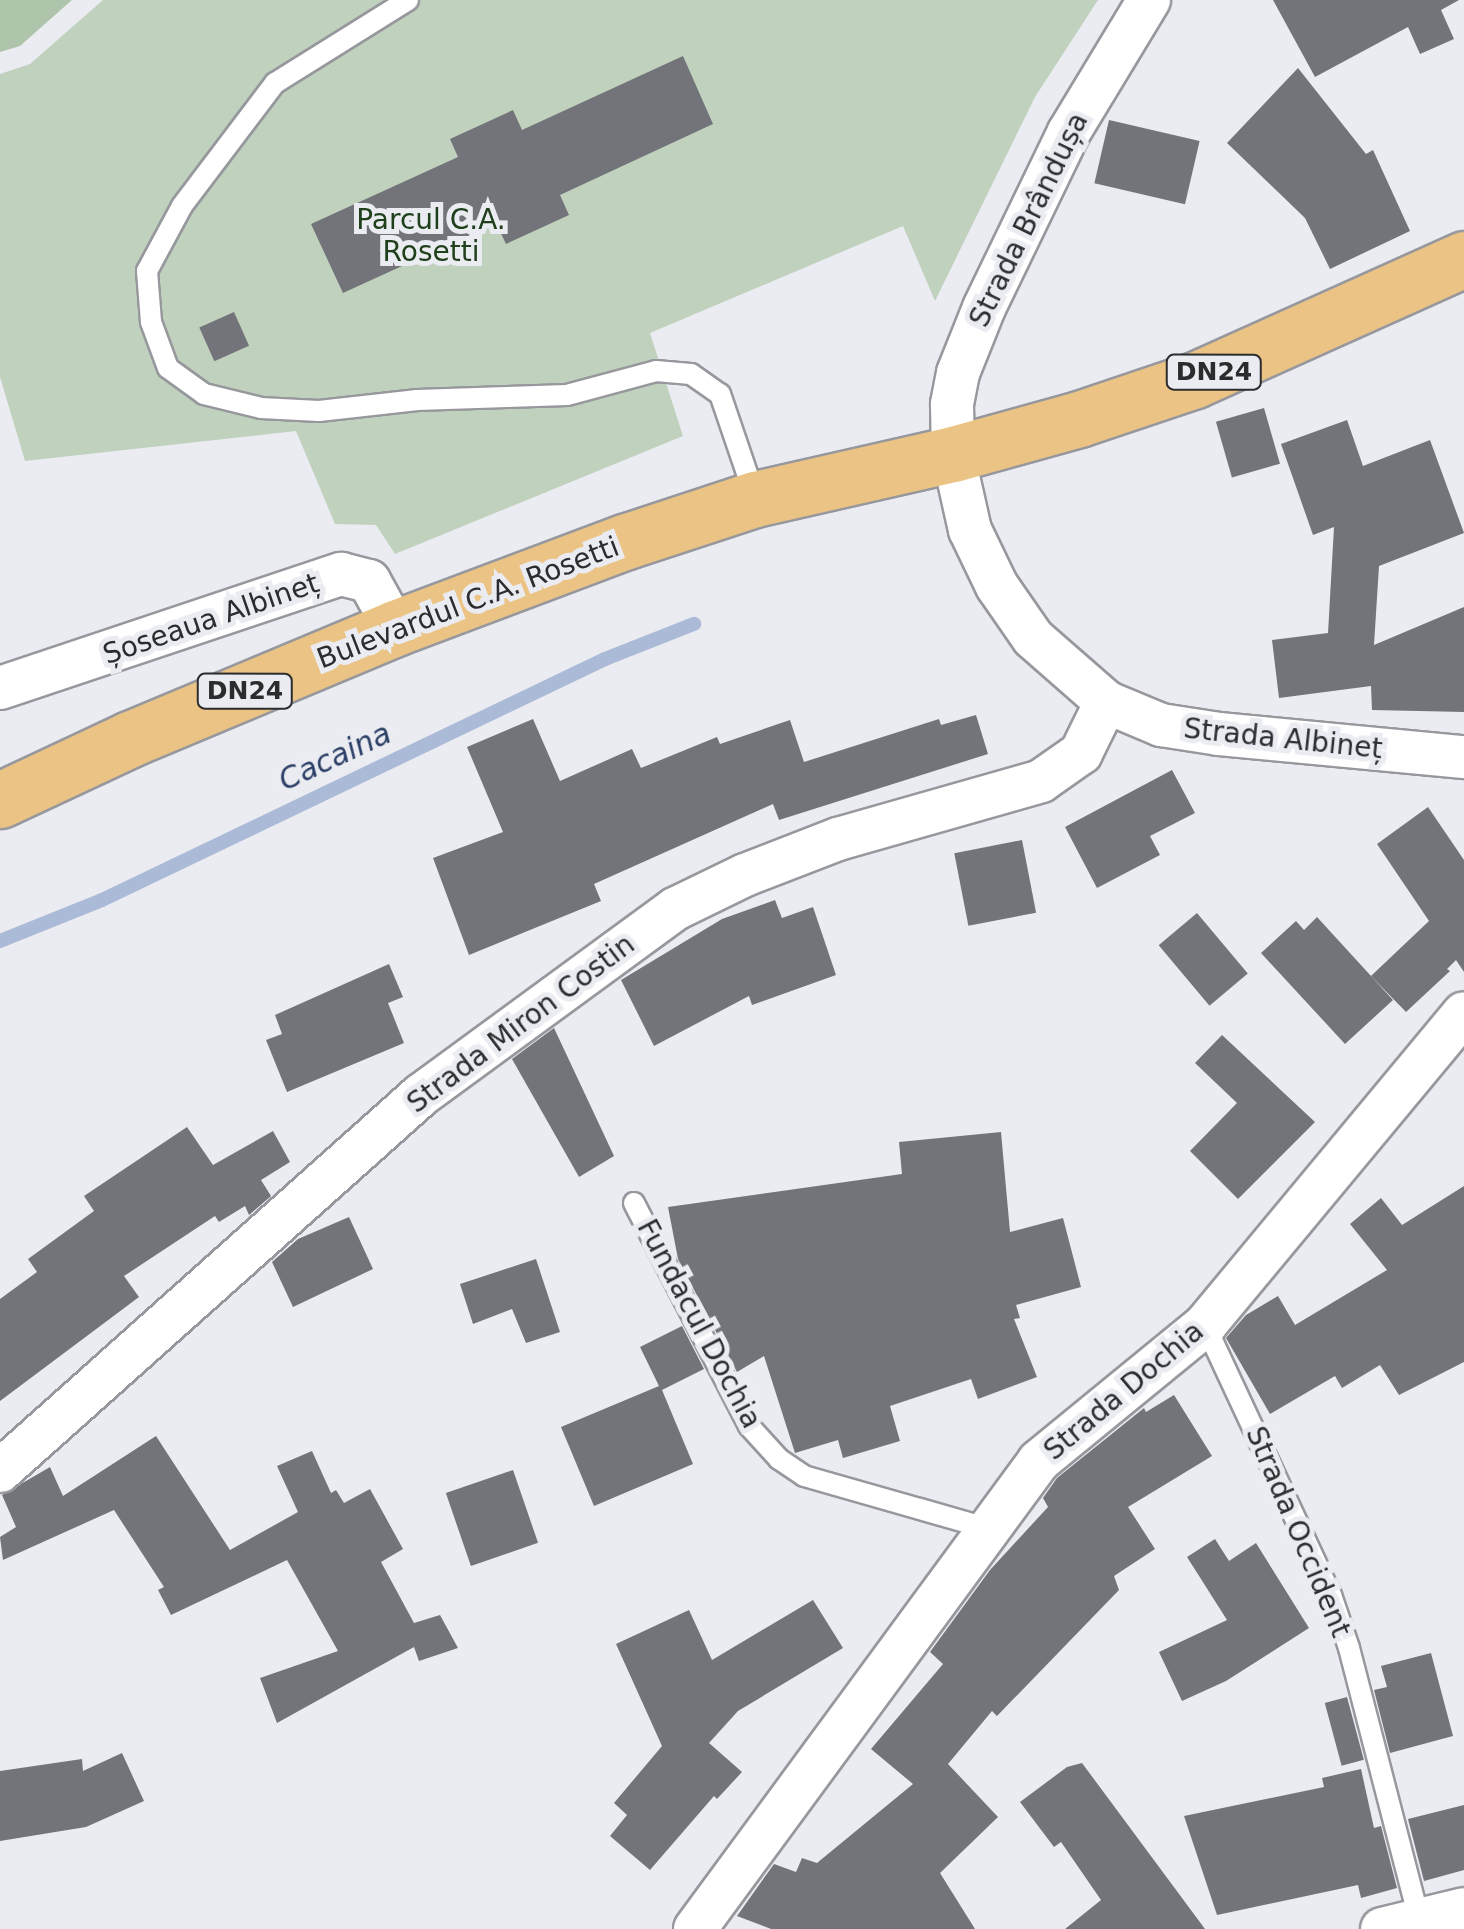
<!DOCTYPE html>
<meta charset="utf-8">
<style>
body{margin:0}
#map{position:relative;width:1464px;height:1929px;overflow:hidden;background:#ebecf2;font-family:"DejaVu Sans",sans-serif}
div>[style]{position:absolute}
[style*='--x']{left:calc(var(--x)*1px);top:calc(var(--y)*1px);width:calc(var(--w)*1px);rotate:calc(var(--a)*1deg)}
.green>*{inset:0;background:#c0d1be}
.forest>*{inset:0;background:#aec4ab}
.stream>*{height:14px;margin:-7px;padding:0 7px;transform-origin:7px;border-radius:7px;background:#abbad6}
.building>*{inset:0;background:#737479;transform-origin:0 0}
.roads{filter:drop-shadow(2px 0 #97989d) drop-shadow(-2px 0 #97989d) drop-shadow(0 2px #97989d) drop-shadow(0 -2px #97989d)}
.lane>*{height:20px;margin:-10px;padding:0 10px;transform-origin:10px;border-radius:10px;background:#fff}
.street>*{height:42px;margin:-21px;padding:0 21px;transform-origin:21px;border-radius:21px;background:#fff}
.primary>*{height:55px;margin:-27.5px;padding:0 27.5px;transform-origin:27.5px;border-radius:27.5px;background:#ebc485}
span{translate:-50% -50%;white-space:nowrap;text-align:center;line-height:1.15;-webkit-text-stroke:10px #ebecf2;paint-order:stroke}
.shield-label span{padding:2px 8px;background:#ebecf2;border:2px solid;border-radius:8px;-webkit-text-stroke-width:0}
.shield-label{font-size:25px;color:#2b2c2e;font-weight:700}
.park-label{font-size:28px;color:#1f401b}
.street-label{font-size:28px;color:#2b2c2e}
.water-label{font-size:30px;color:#2b3f66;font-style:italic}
</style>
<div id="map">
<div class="green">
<div style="clip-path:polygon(103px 0,1098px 0,1035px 97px,935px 301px,903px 226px,650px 333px,683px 436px,395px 554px,376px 525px,335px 524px,296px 431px,25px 461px,0 377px,0 74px,30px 64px)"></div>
</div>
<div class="forest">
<div style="clip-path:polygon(0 0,72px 0,20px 46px,0 52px)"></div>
</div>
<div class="stream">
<div style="--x:0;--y:941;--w:110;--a:-21.9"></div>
<div style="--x:102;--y:900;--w:558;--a:-25.6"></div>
<div style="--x:605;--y:659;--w:96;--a:-21.5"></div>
</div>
<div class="building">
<div style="clip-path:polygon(1273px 0,1459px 0,1441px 10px,1454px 39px,1420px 54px,1408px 27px,1315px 77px)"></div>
<div style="clip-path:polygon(683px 56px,713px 124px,560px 195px,569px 215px,506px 244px,496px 223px,343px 293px,311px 224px,458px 157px,450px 139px,513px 110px,522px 130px)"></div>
<div style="clip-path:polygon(1298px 68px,1366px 154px,1373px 150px,1410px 231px,1330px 269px,1305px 218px,1227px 143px)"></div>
<div style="left:1109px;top:120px;width:93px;height:65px;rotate:13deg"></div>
<div style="left:234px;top:312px;width:37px;height:38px;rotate:66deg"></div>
<div style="left:1264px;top:408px;width:58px;height:50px;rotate:74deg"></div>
<div style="clip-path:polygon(1347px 420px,1363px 466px,1430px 440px,1464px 533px,1379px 566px,1374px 645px,1464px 607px,1464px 712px,1372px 710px,1371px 686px,1279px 698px,1272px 640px,1328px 633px,1334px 527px,1313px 535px,1281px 444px)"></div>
<div style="clip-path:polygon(976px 715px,988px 754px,779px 820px,773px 804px,594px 884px,601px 901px,469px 955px,433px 858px,503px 832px,467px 747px,533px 719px,560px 781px,632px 749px,641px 768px,717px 737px,720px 744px,790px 720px,804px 762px,939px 719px,941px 725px)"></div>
<div style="clip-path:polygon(1172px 770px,1195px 813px,1150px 836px,1160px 855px,1097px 888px,1065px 827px)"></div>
<div style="clip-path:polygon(1428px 807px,1464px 860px,1464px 972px,1456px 960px,1447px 969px,1450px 971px,1406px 1012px,1371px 976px,1429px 921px,1377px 844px)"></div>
<div style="left:1022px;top:840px;width:74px;height:69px;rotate:79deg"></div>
<div style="clip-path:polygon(775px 900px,782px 918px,813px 907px,836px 975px,752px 1005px,749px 996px,654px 1046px,621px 980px,722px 919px)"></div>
<div style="left:1197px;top:913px;width:79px;height:50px;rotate:50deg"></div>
<div style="clip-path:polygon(1317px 917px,1393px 1000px,1345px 1044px,1261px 953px,1296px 921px,1304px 930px)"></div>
<div style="clip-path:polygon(389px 964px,403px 997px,388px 1003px,404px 1043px,287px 1092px,266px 1040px,282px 1034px,275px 1015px)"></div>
<div style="clip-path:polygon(554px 1028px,614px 1156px,579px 1177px,512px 1059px)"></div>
<div style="clip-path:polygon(1222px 1035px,1315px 1122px,1238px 1199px,1190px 1151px,1237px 1103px,1195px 1063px)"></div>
<div style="clip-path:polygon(187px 1127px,213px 1165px,273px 1131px,290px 1162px,261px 1180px,271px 1196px,249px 1215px,245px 1206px,219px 1222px,215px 1216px,124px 1276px,139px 1297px,0 1401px,0 1299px,37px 1272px,28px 1259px,94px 1211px,84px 1196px)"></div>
<div style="clip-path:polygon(1001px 1132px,1010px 1232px,1063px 1218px,1081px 1287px,1016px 1305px,1020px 1318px,1014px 1319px,1037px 1377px,978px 1399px,971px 1379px,890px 1406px,900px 1441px,843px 1458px,838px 1440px,795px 1453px,764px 1356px,737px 1372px,678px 1259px,668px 1207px,902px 1174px,899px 1142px)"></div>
<div style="clip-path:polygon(1464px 1186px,1464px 1362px,1399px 1395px,1380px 1365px,1342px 1388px,1335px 1376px,1270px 1414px,1226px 1338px,1246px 1315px,1278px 1296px,1295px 1325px,1387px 1270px,1350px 1224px,1381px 1198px,1402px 1225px)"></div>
<div style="clip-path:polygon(349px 1217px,373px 1269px,293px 1307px,272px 1262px,298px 1239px)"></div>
<div style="clip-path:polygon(536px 1259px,560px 1332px,526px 1343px,512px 1309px,473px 1324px,460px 1284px)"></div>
<div style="clip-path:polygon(682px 1326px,704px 1369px,662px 1390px,693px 1464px,594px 1506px,561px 1427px,659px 1386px,640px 1347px)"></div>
<div style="clip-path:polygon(1174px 1395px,1212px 1456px,1128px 1507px,1155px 1549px,1114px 1576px,1119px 1590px,997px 1716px,992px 1711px,948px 1764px,998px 1817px,940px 1873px,975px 1929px,771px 1929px,737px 1916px,774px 1864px,796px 1872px,802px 1858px,817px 1863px,913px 1784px,871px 1749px,943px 1664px,930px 1652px,990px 1570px,1048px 1507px,1043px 1498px,1057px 1478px,1144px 1408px,1146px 1412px)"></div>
<div style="clip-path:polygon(156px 1436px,230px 1550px,298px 1512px,277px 1466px,312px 1451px,331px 1493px,336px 1490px,344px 1503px,370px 1489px,403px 1549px,381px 1562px,414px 1623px,440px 1615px,458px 1648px,419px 1661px,414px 1647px,277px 1723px,260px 1678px,338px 1651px,287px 1560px,171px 1615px,158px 1590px,164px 1587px,114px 1510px,3px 1560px,0 1537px,16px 1527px,2px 1495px,50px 1467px,63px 1496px)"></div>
<div style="left:513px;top:1470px;width:77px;height:71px;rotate:71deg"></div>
<div style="clip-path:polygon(1215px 1539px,1229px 1561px,1256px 1543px,1309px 1628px,1226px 1681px,1182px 1701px,1159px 1652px,1227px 1620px,1187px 1557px)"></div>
<div style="clip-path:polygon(813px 1600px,843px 1648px,738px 1711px,709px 1743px,742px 1772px,717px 1799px,714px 1796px,650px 1870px,610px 1836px,627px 1815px,614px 1803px,662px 1746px,616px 1644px,689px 1610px,712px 1660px)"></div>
<div style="clip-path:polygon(1431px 1653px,1453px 1736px,1390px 1753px,1374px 1690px,1387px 1687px,1381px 1666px)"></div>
<div style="left:1347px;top:1697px;width:65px;height:23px;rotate:75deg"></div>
<div style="clip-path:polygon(122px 1753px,144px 1801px,86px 1827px,0 1841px,0 1771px,82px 1759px,83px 1771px)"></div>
<div style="clip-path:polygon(1082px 1763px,1205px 1929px,1065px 1929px,1101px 1900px,1061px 1842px,1054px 1847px,1020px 1802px,1067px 1767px)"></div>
<div style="clip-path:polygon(1361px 1769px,1374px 1828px,1381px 1826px,1397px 1888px,1361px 1898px,1358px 1885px,1217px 1915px,1184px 1816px,1324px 1787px,1322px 1778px)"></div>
<div style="clip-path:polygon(1464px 1805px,1464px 1870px,1424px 1881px,1408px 1819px)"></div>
</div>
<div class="roads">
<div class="lane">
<div style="--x:408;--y:0;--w:157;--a:148"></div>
<div style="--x:275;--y:83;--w:154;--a:127.1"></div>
<div style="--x:182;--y:206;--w:74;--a:118.3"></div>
<div style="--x:147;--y:271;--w:51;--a:85.5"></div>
<div style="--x:151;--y:322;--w:49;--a:69.7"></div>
<div style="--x:168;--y:368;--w:44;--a:35.8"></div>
<div style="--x:204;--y:394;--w:59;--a:13.8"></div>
<div style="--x:261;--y:408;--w:58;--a:3"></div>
<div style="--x:319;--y:411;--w:99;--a:-6.4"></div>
<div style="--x:417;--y:400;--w:150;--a:-1.9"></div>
<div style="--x:567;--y:395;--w:92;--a:-15.1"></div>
<div style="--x:656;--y:371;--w:35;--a:5"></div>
<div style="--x:691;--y:374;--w:35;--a:35"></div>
<div style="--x:720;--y:394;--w:109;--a:71.2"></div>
<div style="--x:634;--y:1203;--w:251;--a:62.7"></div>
<div style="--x:749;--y:1426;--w:45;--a:47.7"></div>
<div style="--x:779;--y:1459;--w:30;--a:34"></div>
<div style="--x:804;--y:1476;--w:190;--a:15.9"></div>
<div style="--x:1205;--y:1325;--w:298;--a:65"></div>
<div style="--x:1331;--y:1595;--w:56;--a:71.2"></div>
<div style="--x:1349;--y:1648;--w:279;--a:75.5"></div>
</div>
<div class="street">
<div style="--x:1149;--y:0;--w:154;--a:121.2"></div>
<div style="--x:1069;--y:132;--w:195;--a:115.8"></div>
<div style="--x:984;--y:308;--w:70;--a:111.8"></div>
<div style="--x:958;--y:373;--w:32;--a:101"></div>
<div style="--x:952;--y:404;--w:50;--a:88.9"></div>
<div style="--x:953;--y:454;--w:78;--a:77.4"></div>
<div style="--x:970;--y:530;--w:62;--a:64.3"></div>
<div style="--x:997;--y:586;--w:63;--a:55.3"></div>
<div style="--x:1033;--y:638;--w:97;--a:41.2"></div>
<div style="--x:1106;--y:702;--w:60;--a:22.7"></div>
<div style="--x:1161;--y:725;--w:59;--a:8.8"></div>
<div style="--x:1219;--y:734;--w:246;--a:5.4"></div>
<div style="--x:0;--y:688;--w:360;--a:-18.5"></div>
<div style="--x:341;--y:574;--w:29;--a:14"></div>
<div style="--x:369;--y:581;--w:54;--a:61"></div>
<div style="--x:0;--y:1471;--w:564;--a:-41.77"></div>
<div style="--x:421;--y:1095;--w:315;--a:-36.2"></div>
<div style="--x:675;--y:909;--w:78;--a:-25.9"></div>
<div style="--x:745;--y:875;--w:100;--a:-21.2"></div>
<div style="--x:838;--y:839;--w:211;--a:-15.9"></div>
<div style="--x:1041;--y:781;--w:49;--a:-35"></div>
<div style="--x:1081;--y:753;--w:57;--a:-63.9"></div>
<div style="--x:695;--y:1929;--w:581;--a:-53.68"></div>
<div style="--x:1039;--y:1461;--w:215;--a:-39.3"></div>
<div style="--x:1205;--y:1325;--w:405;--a:-50.3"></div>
<div style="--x:1382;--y:1929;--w:84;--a:-13.7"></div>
</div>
<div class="primary">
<div style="--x:0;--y:800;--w:144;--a:-25.1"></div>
<div style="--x:130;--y:739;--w:287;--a:-22.7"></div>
<div style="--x:395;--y:628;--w:245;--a:-20.6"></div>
<div style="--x:624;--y:542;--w:138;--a:-18.2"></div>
<div style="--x:755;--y:499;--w:203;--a:-12.8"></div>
<div style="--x:953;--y:454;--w:131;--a:-15.5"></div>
<div style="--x:1079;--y:419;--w:122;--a:-18.6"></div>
<div style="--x:1195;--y:380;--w:295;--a:-24.2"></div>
</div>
</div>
<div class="shield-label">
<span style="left:1214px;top:372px">DN24</span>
<span style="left:245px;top:691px">DN24</span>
</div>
<div class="park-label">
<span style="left:431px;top:236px">Parcul C.A.<br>Rosetti</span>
</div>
<div class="street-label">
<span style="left:1029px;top:220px;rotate:-64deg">Strada Brândușa</span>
<span style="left:468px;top:603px;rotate:-21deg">Bulevardul C.A. Rosetti</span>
<span style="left:211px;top:619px;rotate:-19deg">Șoseaua Albineț</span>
<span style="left:1283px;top:739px;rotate:6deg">Strada Albineț</span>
<span style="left:521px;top:1024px;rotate:-37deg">Strada Miron Costin</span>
<span style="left:699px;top:1324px;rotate:62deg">Fundacul Dochia</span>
<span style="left:1124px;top:1391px;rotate:-40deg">Strada Dochia</span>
<span style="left:1298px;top:1532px;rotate:67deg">Strada Occident</span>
</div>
<div class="water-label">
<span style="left:335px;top:757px;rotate:-25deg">Cacaina</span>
</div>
</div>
